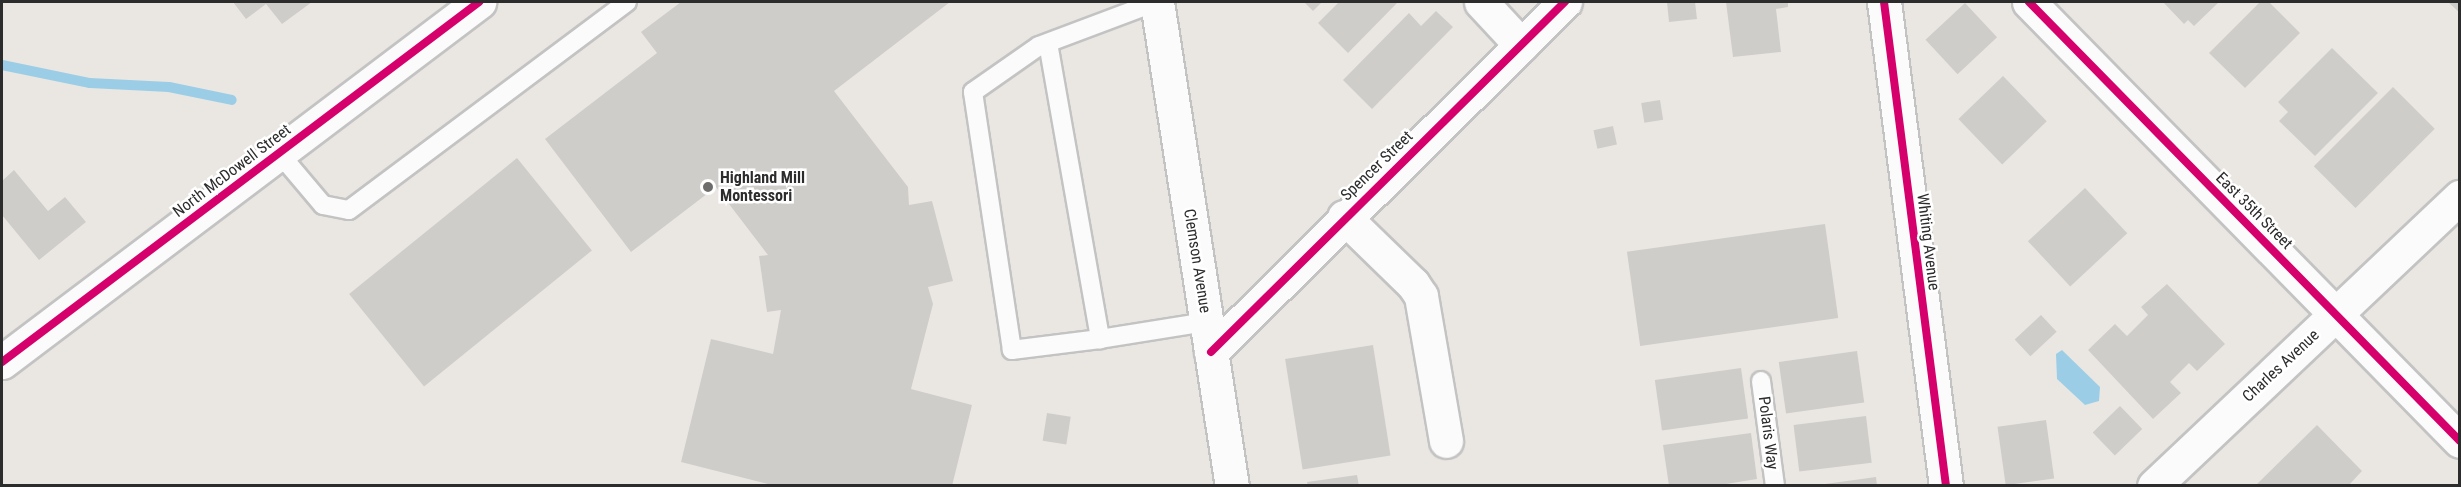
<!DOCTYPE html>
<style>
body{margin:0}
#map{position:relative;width:2461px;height:487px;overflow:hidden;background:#eae7e3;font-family:"Roboto Condensed",sans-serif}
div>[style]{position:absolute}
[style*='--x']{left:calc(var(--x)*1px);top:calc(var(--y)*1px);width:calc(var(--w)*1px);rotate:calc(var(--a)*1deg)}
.water>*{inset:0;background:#9bcee6}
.stream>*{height:10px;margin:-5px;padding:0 5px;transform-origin:5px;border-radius:5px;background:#9bcee6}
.building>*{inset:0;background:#cfcdca;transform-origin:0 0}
.roads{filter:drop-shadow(2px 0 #c4c3c3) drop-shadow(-2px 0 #c4c3c3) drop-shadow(0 2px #c4c3c3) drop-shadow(0 -2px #c4c3c3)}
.service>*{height:18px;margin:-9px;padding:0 9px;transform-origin:9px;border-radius:9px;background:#fcfbfb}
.minor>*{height:33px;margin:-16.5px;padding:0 16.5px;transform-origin:16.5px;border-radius:16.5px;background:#fcfbfb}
.cycleway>*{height:8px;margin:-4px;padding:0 4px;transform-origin:4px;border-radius:4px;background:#d6006c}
.dots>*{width:16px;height:16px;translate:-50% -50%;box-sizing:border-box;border:3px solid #fff;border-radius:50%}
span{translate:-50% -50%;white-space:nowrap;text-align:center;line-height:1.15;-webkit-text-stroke:5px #fff;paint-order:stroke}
.street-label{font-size:16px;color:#2c2c2c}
.poi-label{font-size:16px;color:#2c2c2c;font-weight:700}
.left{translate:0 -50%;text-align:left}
.frame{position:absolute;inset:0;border:3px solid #2c2c2c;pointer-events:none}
</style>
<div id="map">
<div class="water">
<div style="clip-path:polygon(2062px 350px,2100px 387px,2099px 401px,2085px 405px,2057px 379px,2056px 354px)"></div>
</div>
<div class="stream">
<div style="--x:2;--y:65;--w:90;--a:11.6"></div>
<div style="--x:90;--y:83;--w:79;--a:2.9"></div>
<div style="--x:169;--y:87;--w:64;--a:11.7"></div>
</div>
<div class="building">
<div style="clip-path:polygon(233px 2px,312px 2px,282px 24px,266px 4px,246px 19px)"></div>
<div style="clip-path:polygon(681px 2px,950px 2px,834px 91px,908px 187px,909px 205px,932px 201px,953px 281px,928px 287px,933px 304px,911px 389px,972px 405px,952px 486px,776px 486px,681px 462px,711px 339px,773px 354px,781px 310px,767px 312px,759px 256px,768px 255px,716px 187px,631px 252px,545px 139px,657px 53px,641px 32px)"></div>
<div style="clip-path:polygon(1304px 2px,1322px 2px,1313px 11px)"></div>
<div style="clip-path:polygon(1339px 2px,1398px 2px,1348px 53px,1318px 23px)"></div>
<div style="clip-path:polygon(1667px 2px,1695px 2px,1697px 19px,1669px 22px)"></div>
<div style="clip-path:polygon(1726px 2px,1788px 2px,1788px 7px,1776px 9px,1781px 52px,1733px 57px)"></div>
<div style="clip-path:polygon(2163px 2px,2219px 2px,2194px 26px,2188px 20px,2184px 24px)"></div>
<div style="clip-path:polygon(2260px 2px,2269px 2px,2300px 33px,2245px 88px,2209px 53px)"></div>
<div style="clip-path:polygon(2448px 2px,2460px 2px,2460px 13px)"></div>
<div style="left:1965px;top:3px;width:47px;height:54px;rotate:47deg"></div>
<div style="clip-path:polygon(1436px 11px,1453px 27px,1372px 109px,1343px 80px,1409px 13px,1421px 26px)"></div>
<div style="clip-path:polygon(2332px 48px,2378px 93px,2315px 156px,2279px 121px,2288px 112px,2278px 102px)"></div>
<div style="left:2003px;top:76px;width:63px;height:62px;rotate:46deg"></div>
<div style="left:2393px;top:87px;width:59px;height:112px;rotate:45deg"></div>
<div style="left:1660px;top:100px;width:20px;height:19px;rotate:81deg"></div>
<div style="left:1613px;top:126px;width:19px;height:20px;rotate:78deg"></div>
<div style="left:517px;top:158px;width:119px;height:216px;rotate:51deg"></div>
<div style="clip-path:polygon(14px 170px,48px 211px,65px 197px,86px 222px,39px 260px,2px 215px,2px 181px)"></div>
<div style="left:2085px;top:188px;width:62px;height:78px;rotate:47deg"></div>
<div style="left:1825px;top:224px;width:95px;height:200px;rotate:82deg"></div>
<div style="clip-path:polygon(2167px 284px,2225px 344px,2197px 371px,2189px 363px,2170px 382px,2181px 393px,2153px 419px,2088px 350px,2115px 324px,2127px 336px,2148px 315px,2141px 307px)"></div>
<div style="left:2041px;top:315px;width:23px;height:36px;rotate:47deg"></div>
<div style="left:1373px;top:345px;width:112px;height:89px;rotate:81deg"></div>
<div style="left:1857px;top:351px;width:52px;height:79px;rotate:82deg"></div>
<div style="left:1741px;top:368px;width:51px;height:87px;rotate:82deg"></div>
<div style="left:2120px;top:406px;width:32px;height:38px;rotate:46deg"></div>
<div style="left:1047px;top:413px;width:24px;height:28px;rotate:9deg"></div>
<div style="left:1866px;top:416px;width:47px;height:73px;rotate:83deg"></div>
<div style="left:2046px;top:420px;width:59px;height:49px;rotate:82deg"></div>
<div style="clip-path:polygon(2317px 425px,2362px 471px,2348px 486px,2255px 486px)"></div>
<div style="clip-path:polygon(1751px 433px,1757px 479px,1714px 486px,1669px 486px,1663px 445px)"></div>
<div style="clip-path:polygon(1357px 475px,1359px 486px,1308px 486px,1307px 482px)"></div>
<div style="clip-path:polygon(1876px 477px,1877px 486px,1825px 486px,1825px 484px)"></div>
</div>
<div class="roads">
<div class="service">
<div style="--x:1048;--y:43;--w:301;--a:80"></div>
<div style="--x:1100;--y:339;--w:89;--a:172.9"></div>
<div style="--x:1012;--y:350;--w:261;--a:-98.6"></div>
<div style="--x:973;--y:92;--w:80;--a:-34.9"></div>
<div style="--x:1039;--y:46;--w:125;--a:-20.6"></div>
<div style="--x:279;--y:153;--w:68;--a:49.8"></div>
<div style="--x:323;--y:205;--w:26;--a:11"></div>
<div style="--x:349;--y:210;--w:347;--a:-36.8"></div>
<div style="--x:1100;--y:339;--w:107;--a:-9.1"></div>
<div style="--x:1761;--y:381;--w:106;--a:82.4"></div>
</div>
<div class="minor">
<div style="--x:1157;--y:2;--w:490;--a:81.2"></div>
<div style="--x:1481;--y:2;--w:59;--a:47.1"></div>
<div style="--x:1884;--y:2;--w:488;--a:82.7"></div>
<div style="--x:2029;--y:2;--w:615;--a:45.53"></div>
<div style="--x:1344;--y:217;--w:96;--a:44.2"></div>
<div style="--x:1413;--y:284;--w:14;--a:56"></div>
<div style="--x:1421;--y:296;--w:147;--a:80.2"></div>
<div style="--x:1211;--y:352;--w:498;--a:-44.7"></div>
<div style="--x:2;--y:362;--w:598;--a:-37.04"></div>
<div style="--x:2154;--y:486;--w:421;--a:-43.4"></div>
</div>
</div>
<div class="cycleway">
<div style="--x:1884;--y:2;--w:488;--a:82.7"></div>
<div style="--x:2029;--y:2;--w:615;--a:45.53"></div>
<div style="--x:1211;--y:352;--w:498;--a:-44.7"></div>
<div style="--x:2;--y:362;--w:598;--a:-37.04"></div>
</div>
<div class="dots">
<div style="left:708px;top:187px;background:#6e6d6c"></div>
</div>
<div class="street-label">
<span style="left:1377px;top:166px;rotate:-44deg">Spencer Street</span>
<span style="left:232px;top:171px;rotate:-37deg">North McDowell Street</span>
<span style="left:2254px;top:211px;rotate:45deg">East 35th Street</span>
<span style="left:1928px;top:242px;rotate:83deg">Whiting Avenue</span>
<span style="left:1197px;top:261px;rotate:81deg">Clemson Avenue</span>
<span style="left:2281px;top:366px;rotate:-43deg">Charles Avenue</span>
<span style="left:1768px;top:433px;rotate:83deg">Polaris Way</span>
</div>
<div class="poi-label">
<span class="left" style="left:720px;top:187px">Highland Mill<br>Montessori</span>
</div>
<div class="frame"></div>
</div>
